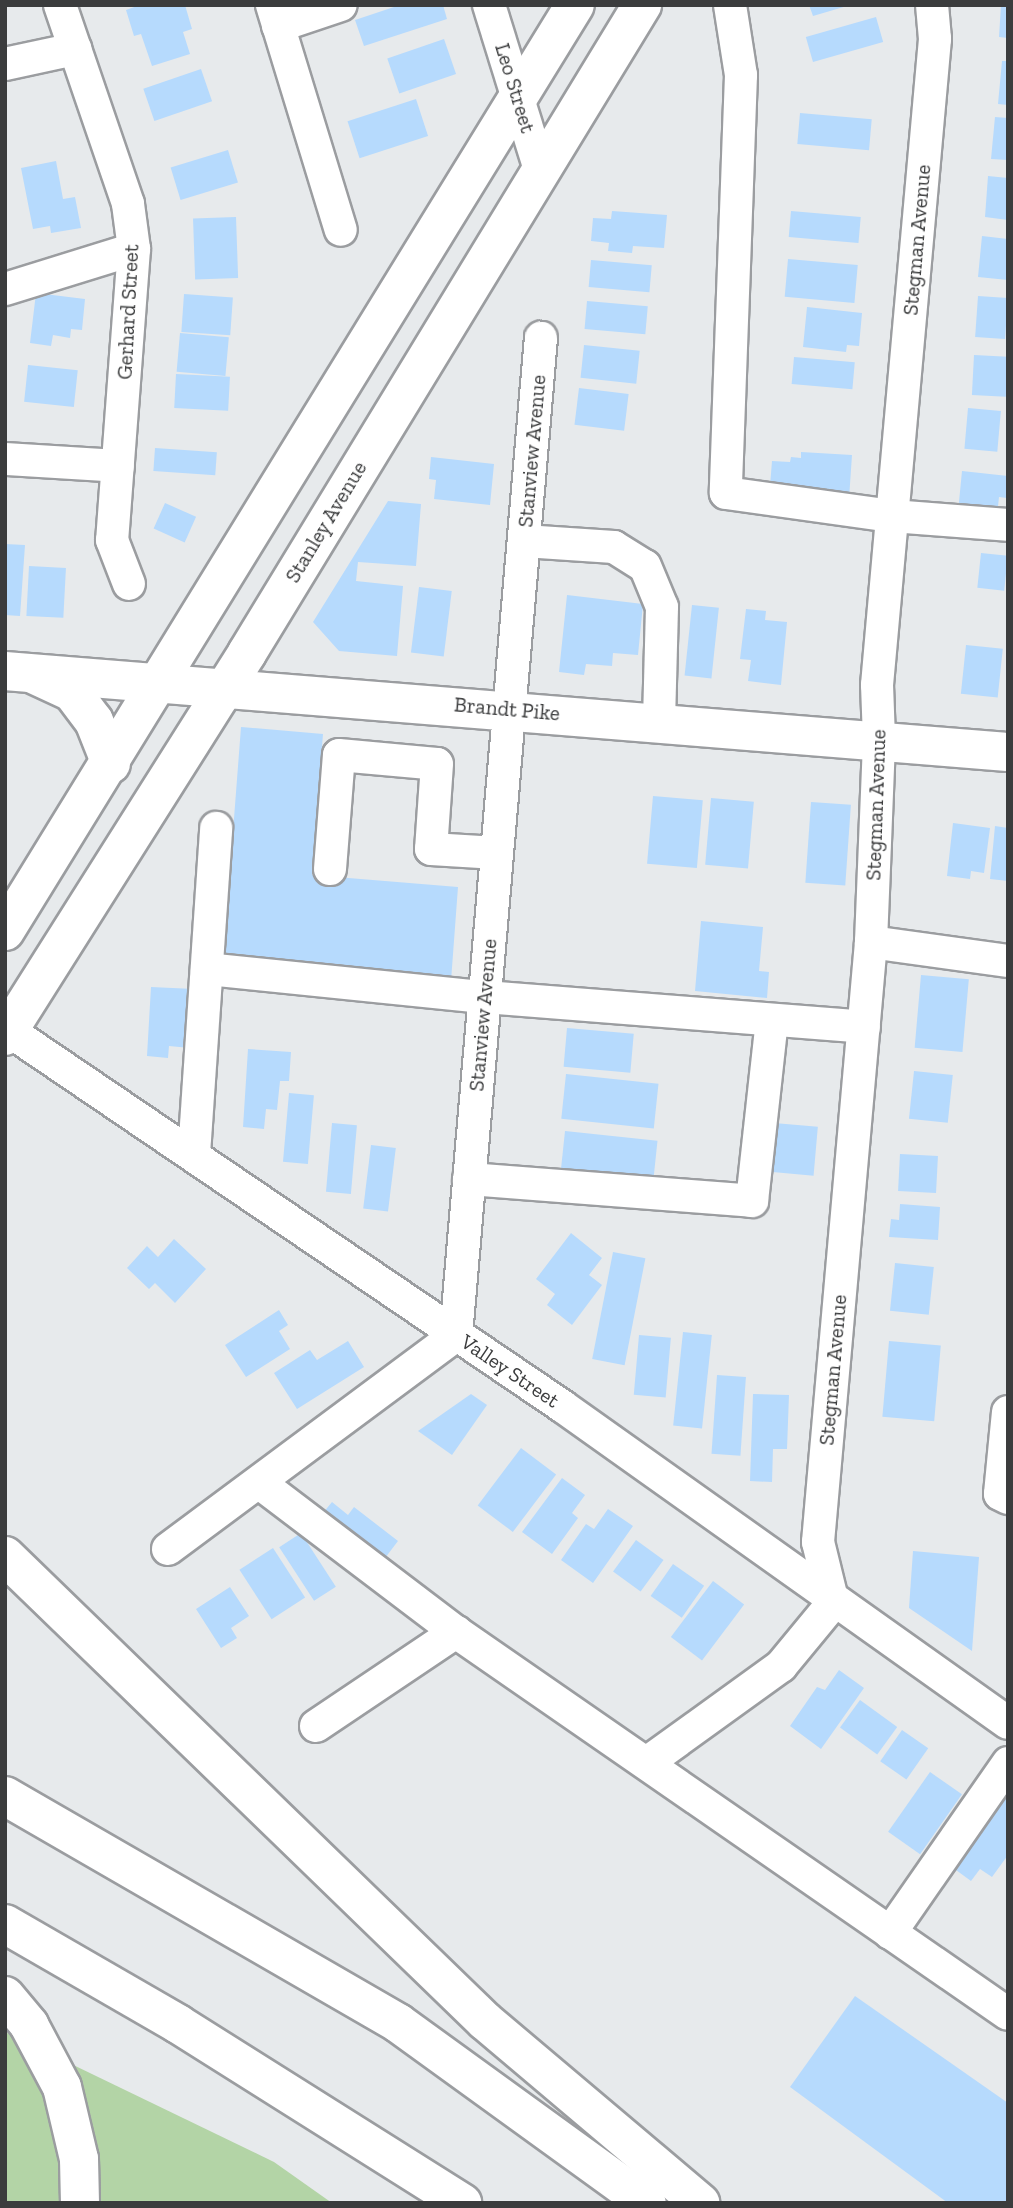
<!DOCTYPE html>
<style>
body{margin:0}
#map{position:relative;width:1013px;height:2208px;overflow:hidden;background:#e7eaec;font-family:"Zilla Slab",serif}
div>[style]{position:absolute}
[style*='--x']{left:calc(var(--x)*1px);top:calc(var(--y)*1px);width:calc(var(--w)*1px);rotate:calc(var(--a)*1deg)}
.green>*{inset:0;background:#b3d4a6}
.building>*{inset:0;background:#b6dafd;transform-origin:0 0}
.roads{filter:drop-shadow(2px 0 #9b9da0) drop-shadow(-2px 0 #9b9da0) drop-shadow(0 2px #9b9da0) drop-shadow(0 -2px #9b9da0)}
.minor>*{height:32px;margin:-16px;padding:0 16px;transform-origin:16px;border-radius:16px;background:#fff}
.major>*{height:38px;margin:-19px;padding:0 19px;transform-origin:19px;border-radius:19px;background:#fff}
.highway>*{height:38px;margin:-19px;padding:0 19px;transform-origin:19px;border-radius:19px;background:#fff}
span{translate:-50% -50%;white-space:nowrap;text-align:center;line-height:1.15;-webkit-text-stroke:7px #fff;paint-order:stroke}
.street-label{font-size:21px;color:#3b3c3d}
.frame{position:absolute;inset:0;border:7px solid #3b3c3d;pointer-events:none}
</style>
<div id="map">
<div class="green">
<div style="clip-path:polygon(5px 2032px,274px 2162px,332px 2203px,5px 2203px)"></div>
</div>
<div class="building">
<div style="clip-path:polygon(140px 5px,185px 5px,192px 29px,183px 32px,190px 54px,152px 66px,141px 34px,134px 36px,126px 10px)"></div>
<div style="clip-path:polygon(400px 5px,443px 5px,447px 19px,364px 46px,355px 20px)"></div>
<div style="clip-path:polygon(809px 5px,847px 5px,847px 6px,813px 16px)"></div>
<div style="clip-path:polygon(1001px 5px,1008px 5px,1008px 38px,999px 37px)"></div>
<div style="left:876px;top:17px;width:26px;height:73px;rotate:74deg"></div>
<div style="left:444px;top:39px;width:37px;height:60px;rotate:71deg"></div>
<div style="clip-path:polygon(1002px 61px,1008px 61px,1008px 105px,998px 104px)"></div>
<div style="left:201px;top:69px;width:34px;height:61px;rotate:71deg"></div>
<div style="left:416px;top:99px;width:39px;height:72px;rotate:72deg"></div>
<div style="left:800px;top:113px;width:72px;height:31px;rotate:5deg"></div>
<div style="clip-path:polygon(995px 117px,1008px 118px,1008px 160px,991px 159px)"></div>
<div style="left:228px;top:150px;width:34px;height:60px;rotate:73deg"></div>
<div style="clip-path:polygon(56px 161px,63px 199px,75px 197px,81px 228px,51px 233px,50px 226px,33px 229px,21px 168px)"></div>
<div style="clip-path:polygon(988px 176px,1008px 178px,1008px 220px,985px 217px)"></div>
<div style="clip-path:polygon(612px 211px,667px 215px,664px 248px,633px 246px,632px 253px,608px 251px,609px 243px,591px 241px,593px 218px,611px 219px)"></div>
<div style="left:791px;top:211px;width:70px;height:26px;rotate:5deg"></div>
<div style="left:236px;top:217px;width:61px;height:43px;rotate:88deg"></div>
<div style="clip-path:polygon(982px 236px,1008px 239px,1008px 280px,978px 277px)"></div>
<div style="left:788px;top:259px;width:70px;height:38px;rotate:5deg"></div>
<div style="left:591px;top:260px;width:61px;height:27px;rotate:5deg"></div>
<div style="clip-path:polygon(36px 293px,85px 299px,82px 330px,71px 329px,70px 338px,53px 335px,51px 346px,30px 343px)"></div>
<div style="left:184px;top:294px;width:49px;height:38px;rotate:4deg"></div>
<div style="left:978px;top:296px;width:30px;height:41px;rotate:4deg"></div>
<div style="left:587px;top:301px;width:61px;height:28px;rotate:5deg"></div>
<div style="clip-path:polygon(807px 307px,862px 313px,859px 346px,847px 345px,846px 352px,803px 347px)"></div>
<div style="left:180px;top:333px;width:49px;height:39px;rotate:5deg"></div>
<div style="left:584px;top:345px;width:56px;height:33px;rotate:6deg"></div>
<div style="left:974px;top:355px;width:34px;height:40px;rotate:3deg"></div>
<div style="left:794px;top:357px;width:61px;height:27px;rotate:5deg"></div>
<div style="left:28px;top:365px;width:50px;height:37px;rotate:6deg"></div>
<div style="left:176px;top:374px;width:54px;height:34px;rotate:3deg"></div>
<div style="left:579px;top:388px;width:50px;height:37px;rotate:7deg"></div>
<div style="left:968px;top:408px;width:33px;height:41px;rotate:5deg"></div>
<div style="left:155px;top:448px;width:62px;height:23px;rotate:4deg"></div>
<div style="clip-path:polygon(801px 452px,852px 455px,849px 499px,770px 486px,772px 461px,790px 462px,791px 457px,801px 458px)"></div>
<div style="clip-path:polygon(431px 457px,494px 464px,490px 505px,434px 499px,436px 480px,429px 479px)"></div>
<div style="clip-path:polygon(962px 471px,1008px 476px,1007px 498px,999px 497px,997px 516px,958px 512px)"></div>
<div style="clip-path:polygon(388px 501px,421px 504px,416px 566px,358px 562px,356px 581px,403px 586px,397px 656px,339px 651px,313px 622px)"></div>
<div style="left:165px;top:503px;width:34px;height:28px;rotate:24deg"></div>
<div style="clip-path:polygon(5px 544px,25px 545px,20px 616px,5px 615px)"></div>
<div style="left:981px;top:553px;width:27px;height:35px;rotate:6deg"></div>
<div style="left:29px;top:566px;width:37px;height:50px;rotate:3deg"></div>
<div style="left:419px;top:587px;width:33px;height:66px;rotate:7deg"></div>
<div style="clip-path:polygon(567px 595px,643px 604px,638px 655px,613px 653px,612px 666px,586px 664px,584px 675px,559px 672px)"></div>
<div style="left:692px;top:605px;width:27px;height:71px;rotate:6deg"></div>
<div style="clip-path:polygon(746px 609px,766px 611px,765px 620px,787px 622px,781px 685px,748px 681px,751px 660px,740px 659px)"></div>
<div style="left:966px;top:645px;width:37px;height:49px;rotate:6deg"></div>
<div style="clip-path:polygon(241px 727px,323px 734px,312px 875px,458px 887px,451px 981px,223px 962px)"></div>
<div style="left:653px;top:796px;width:50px;height:68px;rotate:5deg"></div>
<div style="left:711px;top:798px;width:43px;height:67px;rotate:5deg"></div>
<div style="left:811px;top:802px;width:40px;height:81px;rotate:4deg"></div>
<div style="clip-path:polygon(953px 823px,990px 828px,984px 873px,971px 871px,970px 879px,947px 876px)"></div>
<div style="clip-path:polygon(995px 826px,1008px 828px,1008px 881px,990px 879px)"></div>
<div style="clip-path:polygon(701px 921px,763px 927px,759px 971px,769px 972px,767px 998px,695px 991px)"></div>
<div style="left:921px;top:975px;width:48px;height:73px;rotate:5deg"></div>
<div style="clip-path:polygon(151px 987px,194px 989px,190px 1048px,169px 1046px,168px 1058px,147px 1056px)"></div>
<div style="left:567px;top:1028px;width:67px;height:39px;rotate:5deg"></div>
<div style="clip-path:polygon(248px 1049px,291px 1052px,289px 1081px,280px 1081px,277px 1110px,266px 1109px,264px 1129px,243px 1127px)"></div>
<div style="left:914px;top:1071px;width:39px;height:48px;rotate:6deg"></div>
<div style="left:566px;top:1074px;width:93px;height:45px;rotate:6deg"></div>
<div style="left:289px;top:1093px;width:25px;height:69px;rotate:5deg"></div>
<div style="left:332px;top:1123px;width:25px;height:69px;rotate:5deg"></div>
<div style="left:774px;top:1123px;width:44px;height:49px;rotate:5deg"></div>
<div style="left:565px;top:1131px;width:93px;height:45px;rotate:6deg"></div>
<div style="left:371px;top:1145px;width:25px;height:64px;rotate:7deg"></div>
<div style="left:900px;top:1154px;width:38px;height:37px;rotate:3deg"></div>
<div style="clip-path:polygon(900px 1204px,940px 1207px,938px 1240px,889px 1237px,891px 1219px,899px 1220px)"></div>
<div style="clip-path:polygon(571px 1233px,602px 1258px,589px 1275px,602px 1285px,572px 1325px,547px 1305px,555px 1294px,536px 1279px)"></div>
<div style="clip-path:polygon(174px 1239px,206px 1269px,175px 1303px,155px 1283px,149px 1289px,127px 1268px,147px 1246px,158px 1257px)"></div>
<div style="left:613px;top:1252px;width:33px;height:109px;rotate:11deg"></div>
<div style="left:895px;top:1263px;width:39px;height:48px;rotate:6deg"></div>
<div style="clip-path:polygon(279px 1310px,288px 1325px,279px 1331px,290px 1349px,246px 1377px,225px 1345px)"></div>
<div style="left:683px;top:1332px;width:29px;height:94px;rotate:6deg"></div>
<div style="left:639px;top:1335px;width:32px;height:60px;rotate:5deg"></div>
<div style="clip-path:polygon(348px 1341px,364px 1367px,297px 1409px,274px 1373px,310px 1350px,317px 1360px)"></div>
<div style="left:889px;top:1341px;width:52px;height:76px;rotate:5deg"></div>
<div style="left:717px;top:1375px;width:29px;height:79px;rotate:4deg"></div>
<div style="clip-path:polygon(471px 1394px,487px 1405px,452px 1455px,418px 1431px)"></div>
<div style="clip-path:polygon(753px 1394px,789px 1395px,787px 1449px,773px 1449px,772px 1482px,750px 1481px)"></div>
<div style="left:521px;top:1448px;width:44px;height:72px;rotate:37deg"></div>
<div style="clip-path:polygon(562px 1478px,585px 1495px,572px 1513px,578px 1518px,552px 1554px,522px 1532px)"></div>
<div style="clip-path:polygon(332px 1502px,348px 1515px,354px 1507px,398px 1541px,379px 1566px,318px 1519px)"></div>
<div style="clip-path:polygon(608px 1509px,633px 1526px,593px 1583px,561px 1560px,586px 1524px,594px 1529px)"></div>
<div style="left:301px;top:1533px;width:64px;height:26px;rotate:57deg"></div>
<div style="left:636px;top:1540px;width:34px;height:39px;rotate:36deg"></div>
<div style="left:273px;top:1548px;width:59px;height:40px;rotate:57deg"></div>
<div style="clip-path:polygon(913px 1551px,979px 1557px,972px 1651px,909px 1608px)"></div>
<div style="left:673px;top:1564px;width:38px;height:39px;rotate:35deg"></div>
<div style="left:713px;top:1581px;width:39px;height:70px;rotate:37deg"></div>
<div style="clip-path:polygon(230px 1587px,249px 1616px,231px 1628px,237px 1638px,221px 1648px,196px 1609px)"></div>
<div style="clip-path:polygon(839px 1670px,864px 1688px,821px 1749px,790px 1726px,817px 1687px,825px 1690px)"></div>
<div style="left:860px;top:1700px;width:46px;height:34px;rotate:36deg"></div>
<div style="left:902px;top:1730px;width:32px;height:38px;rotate:35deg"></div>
<div style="left:930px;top:1772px;width:39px;height:73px;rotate:35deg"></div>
<div style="clip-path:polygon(997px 1786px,1008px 1794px,1008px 1855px,992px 1877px,980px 1869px,971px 1881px,945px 1862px)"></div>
<div style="clip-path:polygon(855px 1996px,1008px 2103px,1008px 2203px,948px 2203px,790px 2087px)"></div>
</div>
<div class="roads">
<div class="minor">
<div style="--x:60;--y:5;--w:210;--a:71.1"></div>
<div style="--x:128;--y:204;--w:45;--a:82.4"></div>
<div style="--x:134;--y:249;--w:292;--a:94.3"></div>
<div style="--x:112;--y:540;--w:47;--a:68.9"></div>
<div style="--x:272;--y:5;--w:235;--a:73"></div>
<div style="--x:489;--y:5;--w:173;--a:72.8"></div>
<div style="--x:730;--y:5;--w:71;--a:81.1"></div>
<div style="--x:741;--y:75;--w:418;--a:92.1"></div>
<div style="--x:726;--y:493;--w:168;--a:7.9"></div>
<div style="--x:892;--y:516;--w:116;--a:4.4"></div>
<div style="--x:278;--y:26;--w:66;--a:-18.4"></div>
<div style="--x:5;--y:64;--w:72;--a:-12.1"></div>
<div style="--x:5;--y:289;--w:135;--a:-17.2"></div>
<div style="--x:5;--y:459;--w:113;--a:3.5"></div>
<div style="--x:524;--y:541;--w:90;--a:3.8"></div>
<div style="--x:614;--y:547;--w:36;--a:32"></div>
<div style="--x:645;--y:566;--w:44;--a:67.5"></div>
<div style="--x:662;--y:607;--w:116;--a:91.5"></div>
<div style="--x:330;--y:869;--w:114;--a:-85.5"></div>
<div style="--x:339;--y:755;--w:98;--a:5.2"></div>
<div style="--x:437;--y:764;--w:85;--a:94"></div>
<div style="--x:431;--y:849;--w:66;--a:3.5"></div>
<div style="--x:871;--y:942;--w:138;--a:7.9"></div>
<div style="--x:207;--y:969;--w:279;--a:5.8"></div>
<div style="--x:485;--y:997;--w:380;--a:4.5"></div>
<div style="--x:5;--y:1028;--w:673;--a:34.16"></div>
<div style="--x:562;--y:1406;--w:547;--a:35.4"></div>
<div style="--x:194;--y:1154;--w:327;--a:-86.1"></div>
<div style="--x:469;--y:1179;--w:284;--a:4.4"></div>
<div style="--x:752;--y:1201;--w:182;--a:-83.7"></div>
<div style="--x:1008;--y:1412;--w:82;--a:95.6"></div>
<div style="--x:1000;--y:1494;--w:9;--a:27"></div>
<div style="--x:261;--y:1484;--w:245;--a:37.2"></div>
<div style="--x:456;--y:1632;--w:671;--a:34.68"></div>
<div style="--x:168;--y:1549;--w:359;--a:-36.6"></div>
<div style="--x:456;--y:1335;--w:1001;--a:-85.13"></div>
<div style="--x:316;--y:1726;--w:169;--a:-33.9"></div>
<div style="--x:648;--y:1762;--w:164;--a:-35.8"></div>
<div style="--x:781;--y:1666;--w:82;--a:-50.5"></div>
<div style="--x:833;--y:1603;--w:63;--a:-103.8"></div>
<div style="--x:818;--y:1542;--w:602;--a:-84.95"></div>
<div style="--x:871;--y:942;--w:203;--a:-87.7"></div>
<div style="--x:879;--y:739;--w:54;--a:-92.1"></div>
<div style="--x:877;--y:685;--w:649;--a:-84.87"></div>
<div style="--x:935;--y:39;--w:34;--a:-95"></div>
<div style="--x:890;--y:1933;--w:207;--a:-55.2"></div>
</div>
<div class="major">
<div style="--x:5;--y:671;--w:1006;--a:4.62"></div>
<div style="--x:35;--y:675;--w:41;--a:24.7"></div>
<div style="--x:72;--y:692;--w:36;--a:53"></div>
<div style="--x:94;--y:721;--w:46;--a:68.4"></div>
<div style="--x:5;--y:931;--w:1087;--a:-58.39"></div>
<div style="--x:5;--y:1036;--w:453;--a:-57.7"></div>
<div style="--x:247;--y:653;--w:759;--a:-58.63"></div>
</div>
<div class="highway">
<div style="--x:5;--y:1556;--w:668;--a:44.09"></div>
<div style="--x:485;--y:2021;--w:282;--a:40.2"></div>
<div style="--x:5;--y:1796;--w:454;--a:30"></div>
<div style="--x:398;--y:2023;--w:307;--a:35.9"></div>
<div style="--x:5;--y:1924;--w:200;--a:30"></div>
<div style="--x:178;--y:2024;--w:336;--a:32.2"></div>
<div style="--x:5;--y:1996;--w:38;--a:50"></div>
<div style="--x:29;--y:2025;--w:70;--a:62"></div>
<div style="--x:62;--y:2087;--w:74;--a:76.7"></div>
<div style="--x:79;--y:2159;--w:44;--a:88.7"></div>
</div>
</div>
<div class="street-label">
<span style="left:515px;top:88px;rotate:73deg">Leo Street</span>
<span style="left:917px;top:240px;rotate:-85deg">Stegman Avenue</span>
<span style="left:128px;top:312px;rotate:-87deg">Gerhard Street</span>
<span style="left:532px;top:451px;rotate:-85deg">Stanview Avenue</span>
<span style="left:326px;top:522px;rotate:-59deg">Stanley Avenue</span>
<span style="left:507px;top:709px;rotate:5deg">Brandt Pike</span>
<span style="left:876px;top:805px;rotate:-88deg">Stegman Avenue</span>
<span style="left:483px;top:1015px;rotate:-85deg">Stanview Avenue</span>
<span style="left:833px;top:1370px;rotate:-85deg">Stegman Avenue</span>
<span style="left:510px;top:1371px;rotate:34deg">Valley Street</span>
</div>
<div class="frame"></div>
</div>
